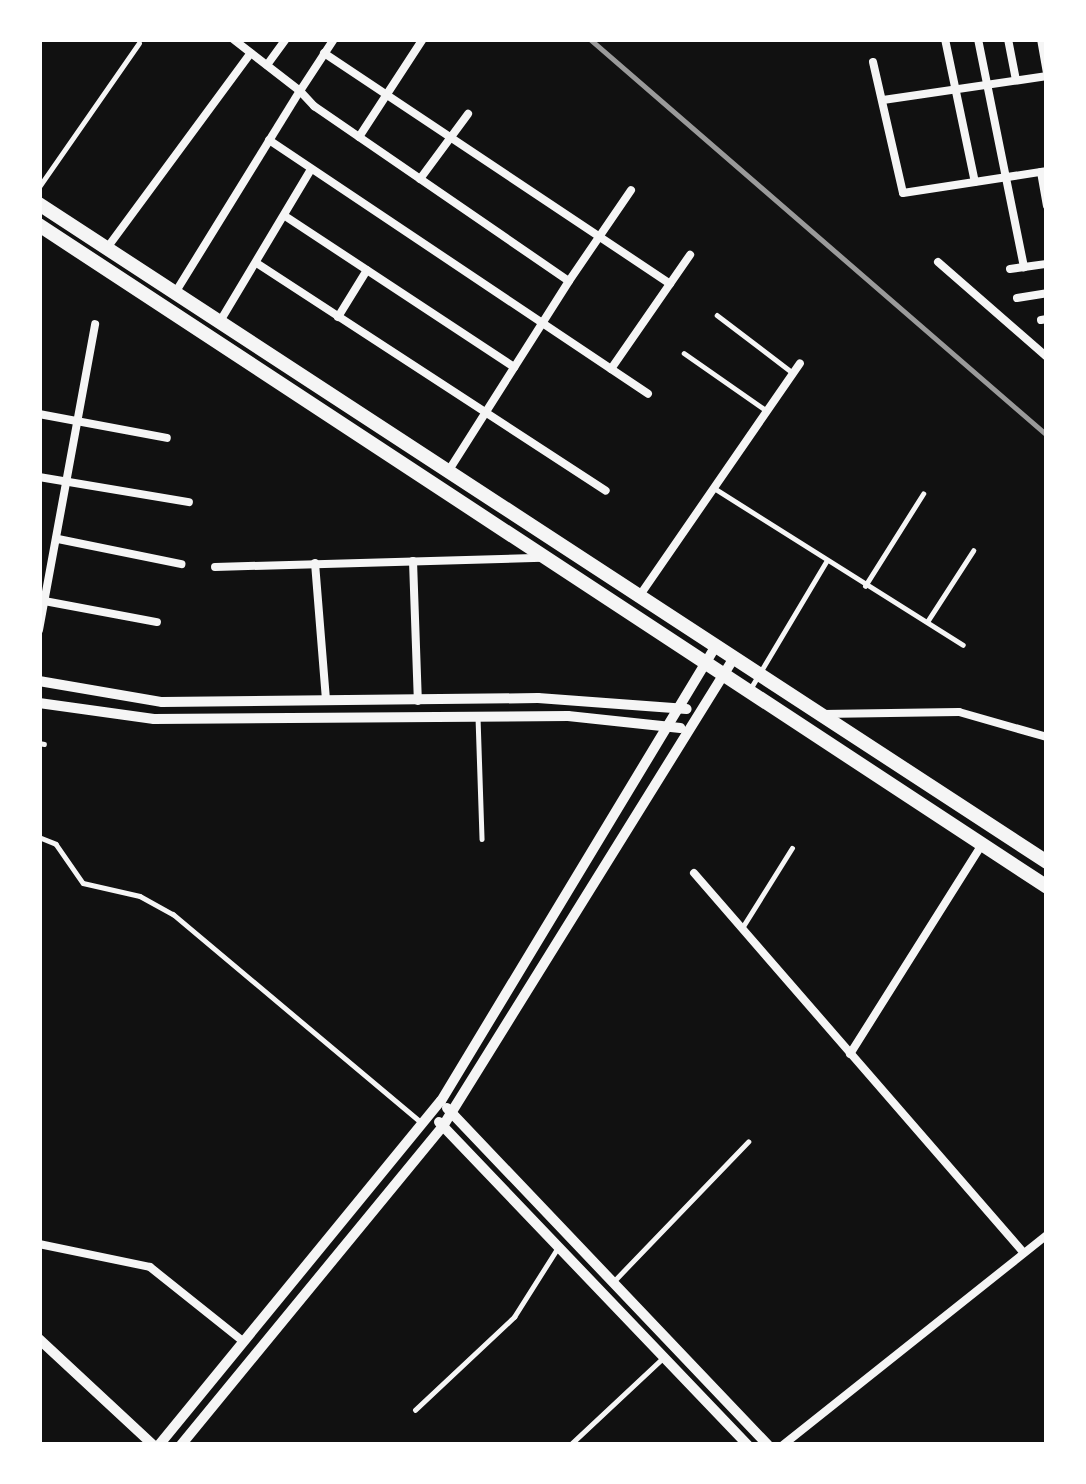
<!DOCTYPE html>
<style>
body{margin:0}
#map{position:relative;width:1086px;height:1484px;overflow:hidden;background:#111;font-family:Overpass,sans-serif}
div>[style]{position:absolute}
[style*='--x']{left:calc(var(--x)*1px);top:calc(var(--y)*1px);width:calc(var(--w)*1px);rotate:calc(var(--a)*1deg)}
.service>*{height:4.5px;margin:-2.25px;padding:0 2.25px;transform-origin:2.25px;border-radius:2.25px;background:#f5f5f5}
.minor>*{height:8px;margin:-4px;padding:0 4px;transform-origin:4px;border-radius:4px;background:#f5f5f5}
.tertiary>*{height:10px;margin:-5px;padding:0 5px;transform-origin:5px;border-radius:5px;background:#f5f5f5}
.primary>*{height:14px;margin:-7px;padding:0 7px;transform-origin:7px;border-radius:7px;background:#f5f5f5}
.rail>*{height:4.5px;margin:-2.25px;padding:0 2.25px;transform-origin:2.25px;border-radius:2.25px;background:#9a9a9a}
span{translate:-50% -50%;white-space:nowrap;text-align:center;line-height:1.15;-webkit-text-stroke:9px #fff;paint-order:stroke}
.frame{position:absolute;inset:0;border:42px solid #fff;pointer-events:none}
</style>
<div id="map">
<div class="service">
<div style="--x:39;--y:187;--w:175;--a:-55.2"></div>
<div style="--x:717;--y:315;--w:96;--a:37.3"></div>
<div style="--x:684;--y:353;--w:101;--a:34.9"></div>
<div style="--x:714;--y:488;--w:294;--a:32.2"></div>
<div style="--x:865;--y:586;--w:109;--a:-57.8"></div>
<div style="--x:927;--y:622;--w:85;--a:-57.1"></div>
<div style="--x:752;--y:686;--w:144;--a:-59.2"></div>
<div style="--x:478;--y:717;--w:122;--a:88.1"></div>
<div style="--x:39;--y:743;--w:5;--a:11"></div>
<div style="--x:39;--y:837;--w:18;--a:22"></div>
<div style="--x:56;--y:844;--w:47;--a:55.3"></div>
<div style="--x:83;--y:883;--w:58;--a:12.8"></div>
<div style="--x:140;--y:896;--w:38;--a:29"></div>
<div style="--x:173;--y:914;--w:322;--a:40"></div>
<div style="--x:742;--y:928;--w:94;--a:-58"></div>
<div style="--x:615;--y:1280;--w:192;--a:-46.1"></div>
<div style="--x:415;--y:1410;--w:136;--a:-43.2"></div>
<div style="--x:514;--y:1317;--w:80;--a:-57.7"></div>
<div style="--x:570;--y:1445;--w:129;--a:-43.1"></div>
</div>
<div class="minor">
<div style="--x:334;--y:39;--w:62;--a:123.2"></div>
<div style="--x:300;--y:91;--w:21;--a:47"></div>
<div style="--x:314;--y:106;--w:309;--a:34.5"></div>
<div style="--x:569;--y:281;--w:224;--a:122.4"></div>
<div style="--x:945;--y:39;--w:146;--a:78.2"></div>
<div style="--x:978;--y:39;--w:233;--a:78.6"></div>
<div style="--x:1008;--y:39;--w:42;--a:79"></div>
<div style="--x:1041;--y:39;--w:35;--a:80"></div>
<div style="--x:324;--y:53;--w:416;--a:33.7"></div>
<div style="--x:873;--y:62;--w:134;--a:77.1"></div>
<div style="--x:903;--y:193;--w:146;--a:-8.7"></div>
<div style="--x:267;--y:65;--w:32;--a:-54"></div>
<div style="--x:883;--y:100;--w:166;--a:-8.3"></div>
<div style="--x:359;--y:137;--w:117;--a:-56.9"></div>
<div style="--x:269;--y:140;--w:456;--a:33.8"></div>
<div style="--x:1041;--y:172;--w:34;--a:80"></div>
<div style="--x:420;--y:179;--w:81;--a:-53.6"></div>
<div style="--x:288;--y:218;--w:271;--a:33.4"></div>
<div style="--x:107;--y:248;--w:242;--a:-53.6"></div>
<div style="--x:938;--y:262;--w:145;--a:41.1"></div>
<div style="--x:258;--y:264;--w:415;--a:33.1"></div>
<div style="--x:1010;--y:269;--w:37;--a:-8"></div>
<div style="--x:569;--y:281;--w:110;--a:-55.7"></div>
<div style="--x:175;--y:293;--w:238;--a:-58.3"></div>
<div style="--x:300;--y:91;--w:85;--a:-142.2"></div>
<div style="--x:1017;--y:298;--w:30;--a:-9"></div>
<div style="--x:338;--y:317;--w:55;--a:-58.3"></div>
<div style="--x:1041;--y:320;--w:6;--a:-9"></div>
<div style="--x:219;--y:323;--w:179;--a:-59.1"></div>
<div style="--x:611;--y:369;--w:139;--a:-55.3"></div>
<div style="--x:39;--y:414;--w:130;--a:10.6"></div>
<div style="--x:39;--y:477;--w:152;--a:9.5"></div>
<div style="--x:58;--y:539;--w:126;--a:11.5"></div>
<div style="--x:413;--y:561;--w:140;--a:88"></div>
<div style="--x:315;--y:563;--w:137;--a:85.4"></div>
<div style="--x:215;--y:567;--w:327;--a:-1.6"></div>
<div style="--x:638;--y:598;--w:285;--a:-55.4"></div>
<div style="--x:39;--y:600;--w:120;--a:10.6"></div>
<div style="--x:39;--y:630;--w:311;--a:-79.6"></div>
<div style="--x:822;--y:714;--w:137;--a:-0.8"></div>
<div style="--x:959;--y:712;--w:91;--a:15.9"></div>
<div style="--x:694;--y:873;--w:503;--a:49.03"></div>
<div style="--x:850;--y:1054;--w:246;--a:-57.8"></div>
<div style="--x:39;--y:1244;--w:113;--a:11.7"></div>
<div style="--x:150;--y:1267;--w:120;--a:38.6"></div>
<div style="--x:783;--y:1445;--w:337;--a:-38.5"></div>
</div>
<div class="tertiary">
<div style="--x:39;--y:681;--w:125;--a:9.7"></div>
<div style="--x:162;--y:702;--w:376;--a:-0.6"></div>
<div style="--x:538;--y:698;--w:149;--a:4.2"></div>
<div style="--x:39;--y:703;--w:116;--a:7.9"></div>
<div style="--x:154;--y:719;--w:414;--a:-0.4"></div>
<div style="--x:568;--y:716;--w:113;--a:6.1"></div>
<div style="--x:447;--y:1108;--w:465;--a:46.4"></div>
<div style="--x:439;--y:1122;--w:447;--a:46.3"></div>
<div style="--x:39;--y:1339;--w:156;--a:42.9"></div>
<div style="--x:159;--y:1445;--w:445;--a:-50.7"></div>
<div style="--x:441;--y:1101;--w:528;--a:-58.87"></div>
<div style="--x:181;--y:1445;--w:413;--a:-50.6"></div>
<div style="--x:443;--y:1126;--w:547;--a:-58.14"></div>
</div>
<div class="primary">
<div style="--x:39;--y:204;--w:1204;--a:33.14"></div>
<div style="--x:39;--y:225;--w:1206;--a:33.29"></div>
</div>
<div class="rail">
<div style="--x:590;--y:39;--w:605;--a:40.91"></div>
</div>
<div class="frame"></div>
</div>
